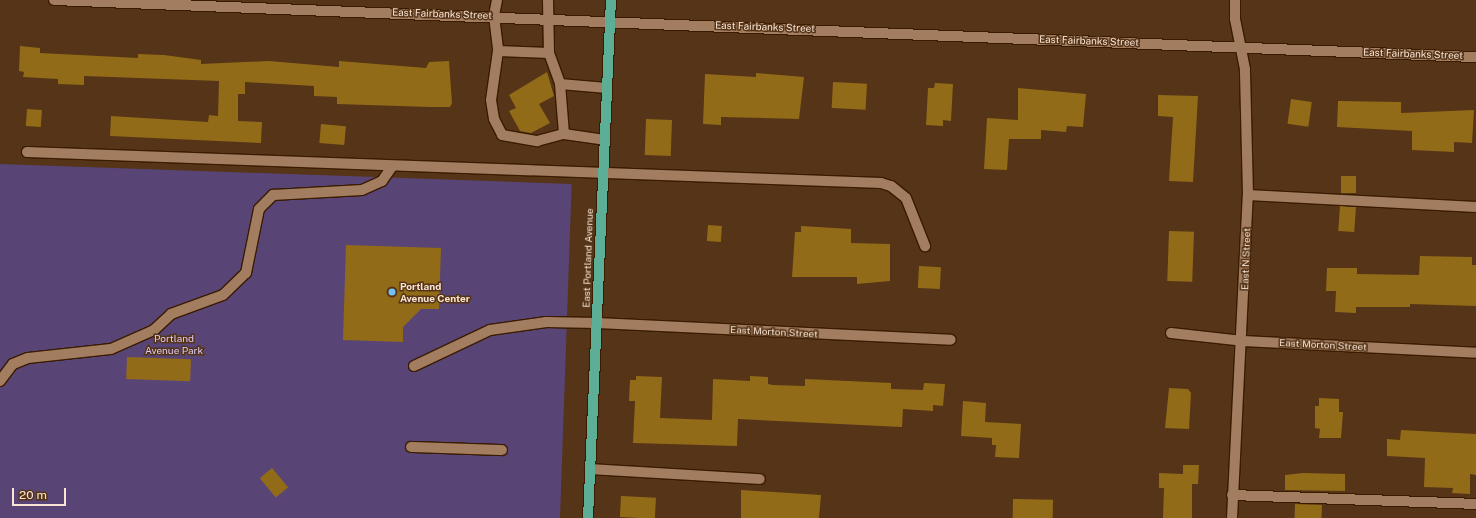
<!DOCTYPE html>
<style>
body{margin:0}
#map{position:relative;width:1476px;height:518px;overflow:hidden;background:#553417;font-family:"Public Sans",sans-serif}
div>[style]{position:absolute}
[style*='--x']{left:calc(var(--x)*1px);top:calc(var(--y)*1px);width:calc(var(--w)*1px);rotate:calc(var(--a)*1deg)}
.green>*{inset:0;background:#584576;transform-origin:0 0}
.building>*{inset:0;background:#926b18;transform-origin:0 0}
.roads{filter:drop-shadow(1px 0 #391b00) drop-shadow(-1px 0 #391b00) drop-shadow(0 1px #391b00) drop-shadow(0 -1px #391b00)}
.service>*{height:10px;margin:-5px;padding:0 5px;transform-origin:5px;border-radius:5px;background:#a37d5f}
.minor>*{height:10px;margin:-5px;padding:0 5px;transform-origin:5px;border-radius:5px;background:#a37d5f}
.tertiary>*{height:10px;margin:-5px;padding:0 5px;transform-origin:5px;border-radius:5px;background:#a37d5f}
.primary>*{height:10px;margin:-5px;padding:0 5px;transform-origin:5px;border-radius:5px;background:#5caf96}
.dots>*{width:11px;height:11px;translate:-50% -50%;box-sizing:border-box;border:2px solid #553417;border-radius:50%}
span{translate:-50% -50%;white-space:nowrap;text-align:center;line-height:1.15;-webkit-text-stroke:3px #553417;paint-order:stroke}
.street-label{font-size:10px;color:#fae5d5}
.poi-label{font-size:10px;color:#fae5d5;font-weight:700}
.left{translate:0 -50%;text-align:left}
.park-label{font-size:10px;color:#dcccfa}
.scale{position:absolute;left:12px;top:488px;width:54px;height:18px;box-sizing:border-box;border:2px solid #fae5d5;border-top:0;padding-left:5px;font-size:12px;line-height:14px;white-space:nowrap;color:#fae5d5;-webkit-text-stroke:3px #553417;paint-order:stroke}
</style>
<div id="map">
<div class="green">
<div style="left:0;top:164px;width:572px;height:354px;rotate:2deg"></div>
</div>
<div class="building">
<div style="clip-path:polygon(20px 46px,40px 48px,40px 53px,138px 58px,138px 54px,164px 55px,201px 60px,201px 64px,269px 61px,339px 67px,339px 61px,426px 68px,429px 62px,449px 61px,452px 103px,450px 107px,430px 107px,337px 104px,337px 97px,314px 96px,314px 86px,245px 82px,245px 94px,238px 94px,238px 121px,262px 122px,261px 143px,110px 136px,111px 116px,208px 122px,209px 115px,218px 116px,219px 81px,84px 76px,84px 85px,58px 84px,58px 79px,23px 77px,24px 72px,19px 71px)"></div>
<div style="clip-path:polygon(547px 72px,554px 96px,539px 104px,550px 123px,531px 133px,520px 131px,509px 111px,516px 108px,509px 95px)"></div>
<div style="clip-path:polygon(756px 73px,804px 77px,799px 119px,721px 117px,721px 125px,703px 124px,705px 74px,756px 77px)"></div>
<div style="left:833px;top:82px;width:34px;height:26px;rotate:3deg"></div>
<div style="clip-path:polygon(935px 83px,953px 84px,951px 121px,943px 120px,943px 126px,926px 125px,928px 88px,934px 88px)"></div>
<div style="clip-path:polygon(1018px 88px,1086px 94px,1083px 127px,1067px 126px,1066px 132px,1041px 130px,1041px 139px,1009px 139px,1007px 170px,984px 169px,987px 118px,1018px 120px)"></div>
<div style="clip-path:polygon(1158px 95px,1198px 96px,1193px 182px,1169px 181px,1173px 117px,1158px 116px)"></div>
<div style="left:1291px;top:99px;width:21px;height:25px;rotate:8deg"></div>
<div style="clip-path:polygon(1338px 101px,1401px 102px,1401px 113px,1474px 110px,1472px 143px,1454px 142px,1454px 152px,1412px 150px,1412px 131px,1337px 127px)"></div>
<div style="left:27px;top:109px;width:15px;height:17px;rotate:4deg"></div>
<div style="left:646px;top:119px;width:26px;height:36px;rotate:2deg"></div>
<div style="left:321px;top:124px;width:25px;height:19px;rotate:5deg"></div>
<div style="left:1341px;top:176px;width:15px;height:17px"></div>
<div style="left:1340px;top:206px;width:16px;height:25px;rotate:4deg"></div>
<div style="left:708px;top:225px;width:14px;height:16px;rotate:4deg"></div>
<div style="clip-path:polygon(801px 226px,851px 229px,851px 243px,890px 244px,890px 281px,857px 284px,857px 277px,792px 277px,795px 232px,801px 232px)"></div>
<div style="left:1169px;top:231px;width:25px;height:50px;rotate:2deg"></div>
<div style="clip-path:polygon(346px 245px,441px 248px,439px 309px,421px 309px,403px 327px,403px 342px,343px 340px)"></div>
<div style="clip-path:polygon(1420px 256px,1472px 257px,1472px 265px,1476px 265px,1476px 306px,1410px 304px,1410px 307px,1356px 307px,1356px 313px,1335px 312px,1336px 291px,1326px 291px,1327px 268px,1357px 268px,1357px 274px,1419px 275px)"></div>
<div style="left:919px;top:266px;width:22px;height:22px;rotate:3deg"></div>
<div style="left:127px;top:357px;width:64px;height:22px;rotate:2deg"></div>
<div style="clip-path:polygon(636px 376px,662px 377px,660px 418px,712px 420px,713px 379px,750px 381px,750px 376px,768px 377px,768px 384px,773px 385px,805px 386px,805px 379px,891px 383px,891px 389px,923px 390px,924px 383px,945px 384px,943px 406px,933px 405px,933px 411px,903px 409px,902px 427px,738px 419px,737px 446px,633px 443px,635px 401px,629px 401px,630px 380px,636px 380px)"></div>
<div style="clip-path:polygon(1169px 388px,1188px 389px,1191px 393px,1189px 429px,1165px 428px)"></div>
<div style="clip-path:polygon(1319px 398px,1339px 399px,1339px 412px,1343px 412px,1341px 438px,1319px 438px,1320px 429px,1315px 428px,1315px 406px,1319px 406px)"></div>
<div style="clip-path:polygon(963px 401px,986px 403px,985px 422px,1021px 424px,1019px 458px,995px 457px,996px 445px,992px 445px,992px 438px,961px 436px)"></div>
<div style="clip-path:polygon(1401px 430px,1476px 434px,1476px 475px,1470px 474px,1470px 494px,1452px 493px,1453px 488px,1424px 487px,1425px 458px,1387px 456px,1387px 439px,1400px 440px)"></div>
<div style="clip-path:polygon(1183px 465px,1199px 465px,1198px 484px,1192px 484px,1192px 518px,1163px 518px,1164px 488px,1159px 488px,1159px 473px,1183px 474px)"></div>
<div style="left:272px;top:468px;width:25px;height:16px;rotate:50deg"></div>
<div style="clip-path:polygon(1303px 473px,1345px 474px,1345px 491px,1285px 490px,1285px 475px)"></div>
<div style="clip-path:polygon(741px 490px,821px 495px,819px 518px,741px 518px)"></div>
<div style="left:621px;top:496px;width:35px;height:21px;rotate:3deg"></div>
<div style="left:1013px;top:499px;width:40px;height:19px;rotate:1deg"></div>
<div style="left:1295px;top:504px;width:27px;height:14px;rotate:2deg"></div>
</div>
<div class="roads">
<div class="service">
<div style="--x:497;--y:0;--w:16;--a:101"></div>
<div style="--x:494;--y:16;--w:35;--a:83"></div>
<div style="--x:498;--y:51;--w:51;--a:2.2"></div>
<div style="--x:549;--y:53;--w:53;--a:-91.1"></div>
<div style="--x:498;--y:51;--w:49;--a:98.1"></div>
<div style="--x:491;--y:100;--w:19;--a:81"></div>
<div style="--x:494;--y:119;--w:18;--a:63"></div>
<div style="--x:502;--y:135;--w:36;--a:10"></div>
<div style="--x:537;--y:141;--w:28;--a:-15"></div>
<div style="--x:549;--y:53;--w:33;--a:70"></div>
<div style="--x:560;--y:84;--w:50;--a:85.4"></div>
<div style="--x:564;--y:134;--w:41;--a:8.3"></div>
<div style="--x:560;--y:84;--w:47;--a:4.9"></div>
<div style="--x:27;--y:152;--w:855;--a:2.08"></div>
<div style="--x:881;--y:183;--w:10;--a:17"></div>
<div style="--x:891;--y:186;--w:19;--a:39"></div>
<div style="--x:906;--y:198;--w:52;--a:68.4"></div>
<div style="--x:1248;--y:195;--w:228;--a:3"></div>
<div style="--x:414;--y:366;--w:84;--a:-25.3"></div>
<div style="--x:490;--y:330;--w:57;--a:-8.1"></div>
<div style="--x:546;--y:322;--w:51;--a:1.1"></div>
<div style="--x:0;--y:381;--w:21;--a:-53"></div>
<div style="--x:13;--y:364;--w:16;--a:-22"></div>
<div style="--x:28;--y:358;--w:83;--a:-6.2"></div>
<div style="--x:111;--y:349;--w:47;--a:-23.8"></div>
<div style="--x:154;--y:330;--w:23;--a:-43"></div>
<div style="--x:171;--y:314;--w:55;--a:-20.1"></div>
<div style="--x:223;--y:295;--w:32;--a:-44"></div>
<div style="--x:246;--y:273;--w:65;--a:-78.5"></div>
<div style="--x:259;--y:209;--w:20;--a:-45"></div>
<div style="--x:273;--y:195;--w:89;--a:-3.2"></div>
<div style="--x:362;--y:190;--w:22;--a:-24"></div>
<div style="--x:382;--y:181;--w:16;--a:-55"></div>
<div style="--x:411;--y:447;--w:91;--a:1.9"></div>
<div style="--x:590;--y:469;--w:170;--a:3.4"></div>
<div style="--x:1232;--y:495;--w:244;--a:2.1"></div>
</div>
<div class="minor">
<div style="--x:597;--y:323;--w:354;--a:2.7"></div>
<div style="--x:1171;--y:333;--w:72;--a:6.3"></div>
<div style="--x:1243;--y:341;--w:233;--a:2.9"></div>
<div style="--x:1232;--y:518;--w:323;--a:-87.2"></div>
<div style="--x:1248;--y:195;--w:126;--a:-91.4"></div>
<div style="--x:1245;--y:69;--w:51;--a:-101.3"></div>
<div style="--x:1235;--y:19;--w:19;--a:-90"></div>
</div>
<div class="tertiary">
<div style="--x:54;--y:0;--w:1423;--a:2.3"></div>
</div>
<div class="primary">
<div style="--x:588;--y:518;--w:519;--a:-87.46"></div>
</div>
</div>
<div class="dots">
<div style="left:392px;top:292px;background:#74c0f6"></div>
</div>
<div class="street-label">
<span style="left:442px;top:14px;rotate:2deg">East Fairbanks Street</span>
<span style="left:765px;top:27px;rotate:2deg">East Fairbanks Street</span>
<span style="left:1089px;top:41px;rotate:2deg">East Fairbanks Street</span>
<span style="left:1413px;top:54px;rotate:2deg">East Fairbanks Street</span>
<span style="left:588px;top:258px;rotate:-88deg">East Portland Avenue</span>
<span style="left:1246px;top:259px;rotate:-88deg">East N Street</span>
<span style="left:774px;top:332px;rotate:3deg">East Morton Street</span>
<span style="left:1323px;top:345px;rotate:3deg">East Morton Street</span>
</div>
<div class="poi-label">
<span class="left" style="left:400px;top:292px">Portland<br>Avenue Center</span>
</div>
<div class="park-label">
<span style="left:174px;top:344px">Portland<br>Avenue Park</span>
</div>
<div class="scale">20 m</div>
</div>
